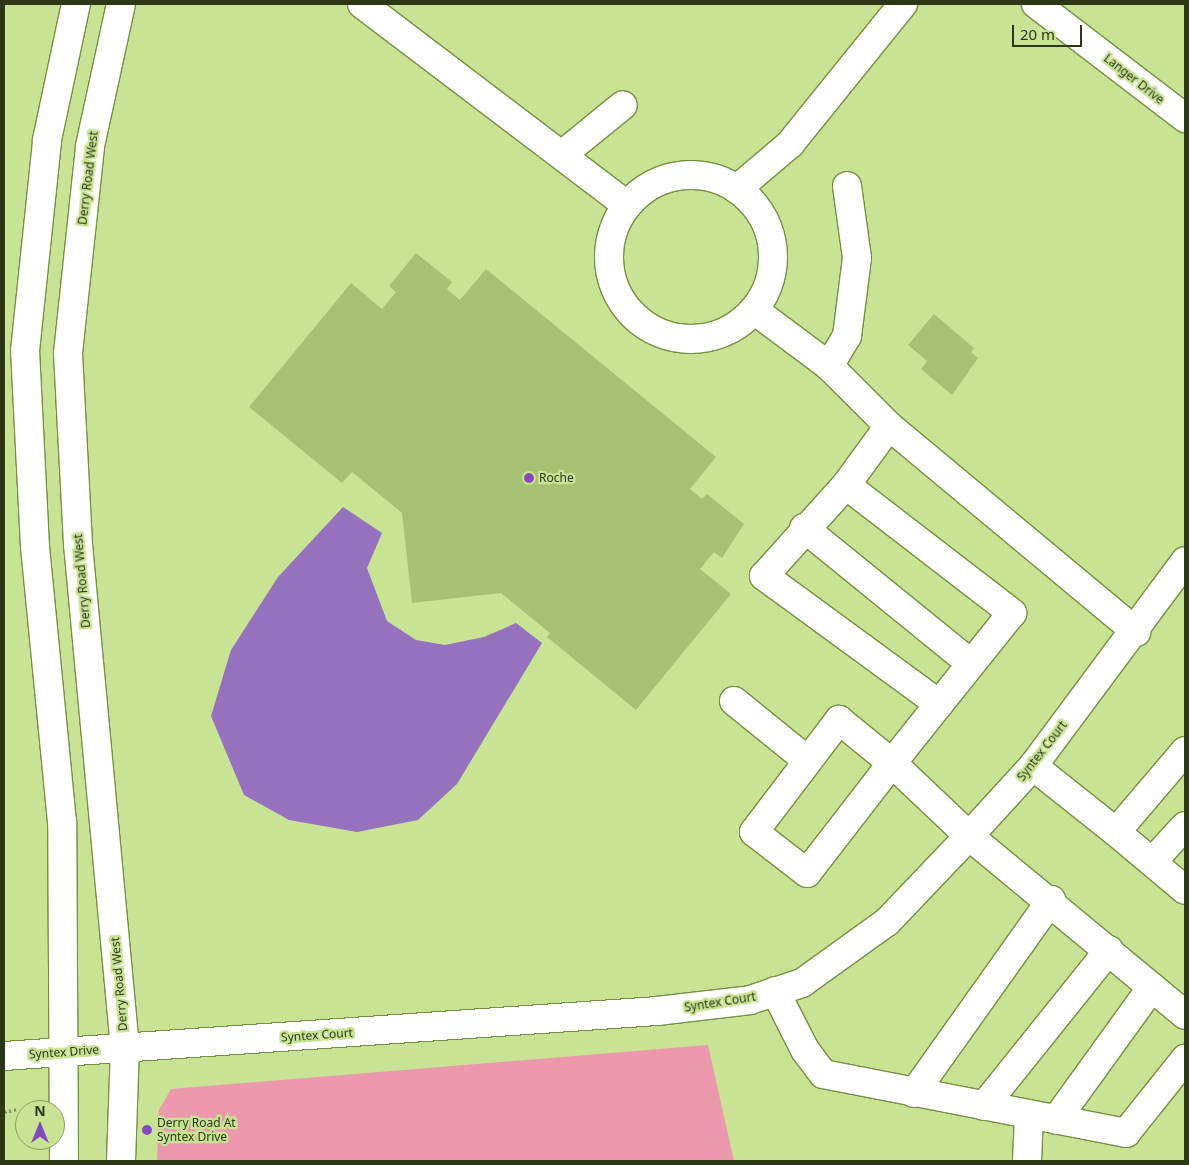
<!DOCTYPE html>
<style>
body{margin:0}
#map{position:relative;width:1189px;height:1165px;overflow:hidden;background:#c8e394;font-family:"Noto Sans",sans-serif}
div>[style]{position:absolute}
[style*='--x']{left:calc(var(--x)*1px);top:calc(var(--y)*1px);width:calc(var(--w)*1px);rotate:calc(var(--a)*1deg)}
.green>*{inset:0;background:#ec98ac}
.water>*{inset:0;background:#9571be}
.building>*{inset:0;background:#a6c173}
.path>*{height:3px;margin-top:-1.5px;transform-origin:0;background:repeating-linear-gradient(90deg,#7d9057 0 2.5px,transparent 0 5px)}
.roads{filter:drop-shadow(1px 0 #768f42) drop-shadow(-1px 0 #768f42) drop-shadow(0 1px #768f42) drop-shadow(0 -1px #768f42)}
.minor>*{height:28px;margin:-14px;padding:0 14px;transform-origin:14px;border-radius:14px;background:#fff}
.minor>.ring{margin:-14px;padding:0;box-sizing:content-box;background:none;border:28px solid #fff;border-radius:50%}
.major>*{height:28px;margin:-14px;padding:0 14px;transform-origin:14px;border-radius:14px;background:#fff}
.dots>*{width:14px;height:14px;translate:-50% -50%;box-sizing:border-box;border:2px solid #c8e394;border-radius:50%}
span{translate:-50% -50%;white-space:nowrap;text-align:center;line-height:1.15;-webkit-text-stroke:4.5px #c8e394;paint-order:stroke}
.street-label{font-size:12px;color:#2c3716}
.poi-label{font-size:12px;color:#2c3716}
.left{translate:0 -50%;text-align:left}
.frame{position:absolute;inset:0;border:5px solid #2c3716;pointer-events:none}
.north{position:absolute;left:15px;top:1100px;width:50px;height:50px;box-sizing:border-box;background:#c8e394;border:1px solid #8a9e62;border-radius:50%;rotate:0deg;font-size:14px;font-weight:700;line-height:20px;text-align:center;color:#2c3716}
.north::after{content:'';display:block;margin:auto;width:18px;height:22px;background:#8448be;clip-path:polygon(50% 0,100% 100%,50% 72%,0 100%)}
.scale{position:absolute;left:1012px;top:25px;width:70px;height:22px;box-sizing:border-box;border:2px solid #2c3716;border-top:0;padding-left:6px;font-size:15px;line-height:18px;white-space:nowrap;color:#2c3716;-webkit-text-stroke:4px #c8e394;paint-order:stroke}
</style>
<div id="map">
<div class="green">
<div style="clip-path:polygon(708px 1045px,734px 1161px,157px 1161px,159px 1110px,171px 1089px)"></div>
</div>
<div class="water">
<div style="clip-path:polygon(343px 507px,382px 533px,367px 568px,387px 621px,416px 640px,445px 645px,484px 637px,516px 623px,542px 643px,457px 784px,418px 820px,357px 832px,289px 820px,244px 795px,211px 716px,231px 650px,278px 577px)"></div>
</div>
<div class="building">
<div style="clip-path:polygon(416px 253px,452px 282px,447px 289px,460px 300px,486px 269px,716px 457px,690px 489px,702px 499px,707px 494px,744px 524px,722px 558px,714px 552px,700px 569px,731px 594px,636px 710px,547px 637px,550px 633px,501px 593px,412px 603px,402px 513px,352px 472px,342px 483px,249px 407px,351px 283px,382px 309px,396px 292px,389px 286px)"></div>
<div style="clip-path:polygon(934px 314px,974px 348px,971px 352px,978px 358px,952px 395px,921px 369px,927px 361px,908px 345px)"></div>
</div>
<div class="path">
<div style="--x:4;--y:1112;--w:14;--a:-12"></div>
</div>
<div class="roads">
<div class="minor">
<div style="--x:362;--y:4;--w:333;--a:37.2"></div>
<div style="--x:1036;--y:4;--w:188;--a:37.4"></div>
<div style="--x:563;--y:154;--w:77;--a:-39.2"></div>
<div class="ring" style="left:609px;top:175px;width:136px;height:136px"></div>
<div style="--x:847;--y:186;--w:73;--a:82.1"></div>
<div style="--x:857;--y:258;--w:79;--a:97.3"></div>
<div style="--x:847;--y:336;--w:35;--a:121"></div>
<div style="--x:829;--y:366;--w:85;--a:45"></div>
<div style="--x:889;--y:426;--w:322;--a:39.8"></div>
<div style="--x:737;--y:189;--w:70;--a:-40.3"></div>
<div style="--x:790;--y:144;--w:180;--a:-51.1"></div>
<div style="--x:754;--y:310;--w:94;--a:36.7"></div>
<div style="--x:846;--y:485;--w:210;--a:37.6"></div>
<div style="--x:1012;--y:613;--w:117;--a:128.7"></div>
<div style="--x:939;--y:704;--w:217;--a:-143.8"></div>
<div style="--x:764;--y:576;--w:122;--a:-48"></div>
<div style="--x:846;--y:485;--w:73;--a:-53.9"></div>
<div style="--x:804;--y:528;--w:214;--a:39.1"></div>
<div style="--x:734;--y:701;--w:95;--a:39"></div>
<div style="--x:939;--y:704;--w:75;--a:128.5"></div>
<div style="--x:892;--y:763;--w:139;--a:127.7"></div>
<div style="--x:807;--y:873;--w:67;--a:-142.3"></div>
<div style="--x:754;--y:832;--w:141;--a:-52.8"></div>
<div style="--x:839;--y:720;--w:68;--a:39.1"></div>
<div style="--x:892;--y:763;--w:106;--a:43.5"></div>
<div style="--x:969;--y:836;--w:281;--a:39.6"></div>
<div style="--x:1033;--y:766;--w:106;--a:38.5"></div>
<div style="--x:1116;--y:832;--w:106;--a:-49.6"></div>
<div style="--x:1116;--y:832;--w:90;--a:40"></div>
<div style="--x:1152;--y:862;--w:49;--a:-47.5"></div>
<div style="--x:775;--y:991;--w:66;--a:63"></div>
<div style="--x:805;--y:1050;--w:30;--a:53"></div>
<div style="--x:823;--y:1074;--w:309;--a:11"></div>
<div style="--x:1126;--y:1133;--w:95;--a:-51.4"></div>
<div style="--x:4;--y:1056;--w:655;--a:-3.94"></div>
<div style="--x:657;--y:1011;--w:94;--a:-6.7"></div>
<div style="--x:750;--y:1000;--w:55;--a:-18.1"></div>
<div style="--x:802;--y:983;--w:105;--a:-35.7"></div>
<div style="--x:887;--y:922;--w:119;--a:-46.4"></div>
<div style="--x:969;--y:836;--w:95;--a:-47.6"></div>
<div style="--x:1033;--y:766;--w:255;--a:-53.4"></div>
<div style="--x:914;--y:1093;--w:237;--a:-54.6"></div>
<div style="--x:984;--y:1106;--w:200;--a:-51.3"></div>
<div style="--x:1056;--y:1120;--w:164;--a:-54.2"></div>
<div style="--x:1027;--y:1161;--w:46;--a:-87.5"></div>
</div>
<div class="major">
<div style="--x:64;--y:1161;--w:339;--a:-90.3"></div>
<div style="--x:62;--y:822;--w:276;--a:-95.6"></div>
<div style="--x:35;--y:547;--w:196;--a:-92.9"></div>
<div style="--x:25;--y:351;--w:212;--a:-84"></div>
<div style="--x:47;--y:140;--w:139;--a:-78"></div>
<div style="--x:121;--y:1161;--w:113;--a:-88"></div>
<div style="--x:125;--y:1048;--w:506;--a:-95.33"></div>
<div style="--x:78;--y:544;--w:191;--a:-93"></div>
<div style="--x:68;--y:353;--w:208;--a:-83.9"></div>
<div style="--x:90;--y:146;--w:145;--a:-77.7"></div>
</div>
</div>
<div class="dots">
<div style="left:529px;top:478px;background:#8448be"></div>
<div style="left:147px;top:1130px;background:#8448be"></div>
</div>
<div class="street-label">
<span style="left:1134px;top:79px;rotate:38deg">Langer Drive</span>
<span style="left:88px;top:178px;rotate:-83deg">Derry Road West</span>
<span style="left:82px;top:581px;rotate:-95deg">Derry Road West</span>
<span style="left:1042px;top:751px;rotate:-52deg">Syntex Court</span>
<span style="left:119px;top:984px;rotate:-95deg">Derry Road West</span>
<span style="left:720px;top:1002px;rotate:-9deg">Syntex Court</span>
<span style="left:317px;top:1035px;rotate:-4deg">Syntex Court</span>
<span style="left:64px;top:1052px;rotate:-4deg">Syntex Drive</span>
</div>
<div class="poi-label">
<span class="left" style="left:539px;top:478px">Roche</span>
<span class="left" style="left:157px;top:1130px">Derry Road At<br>Syntex Drive</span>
</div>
<div class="frame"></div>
<div class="north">N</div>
<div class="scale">20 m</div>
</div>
